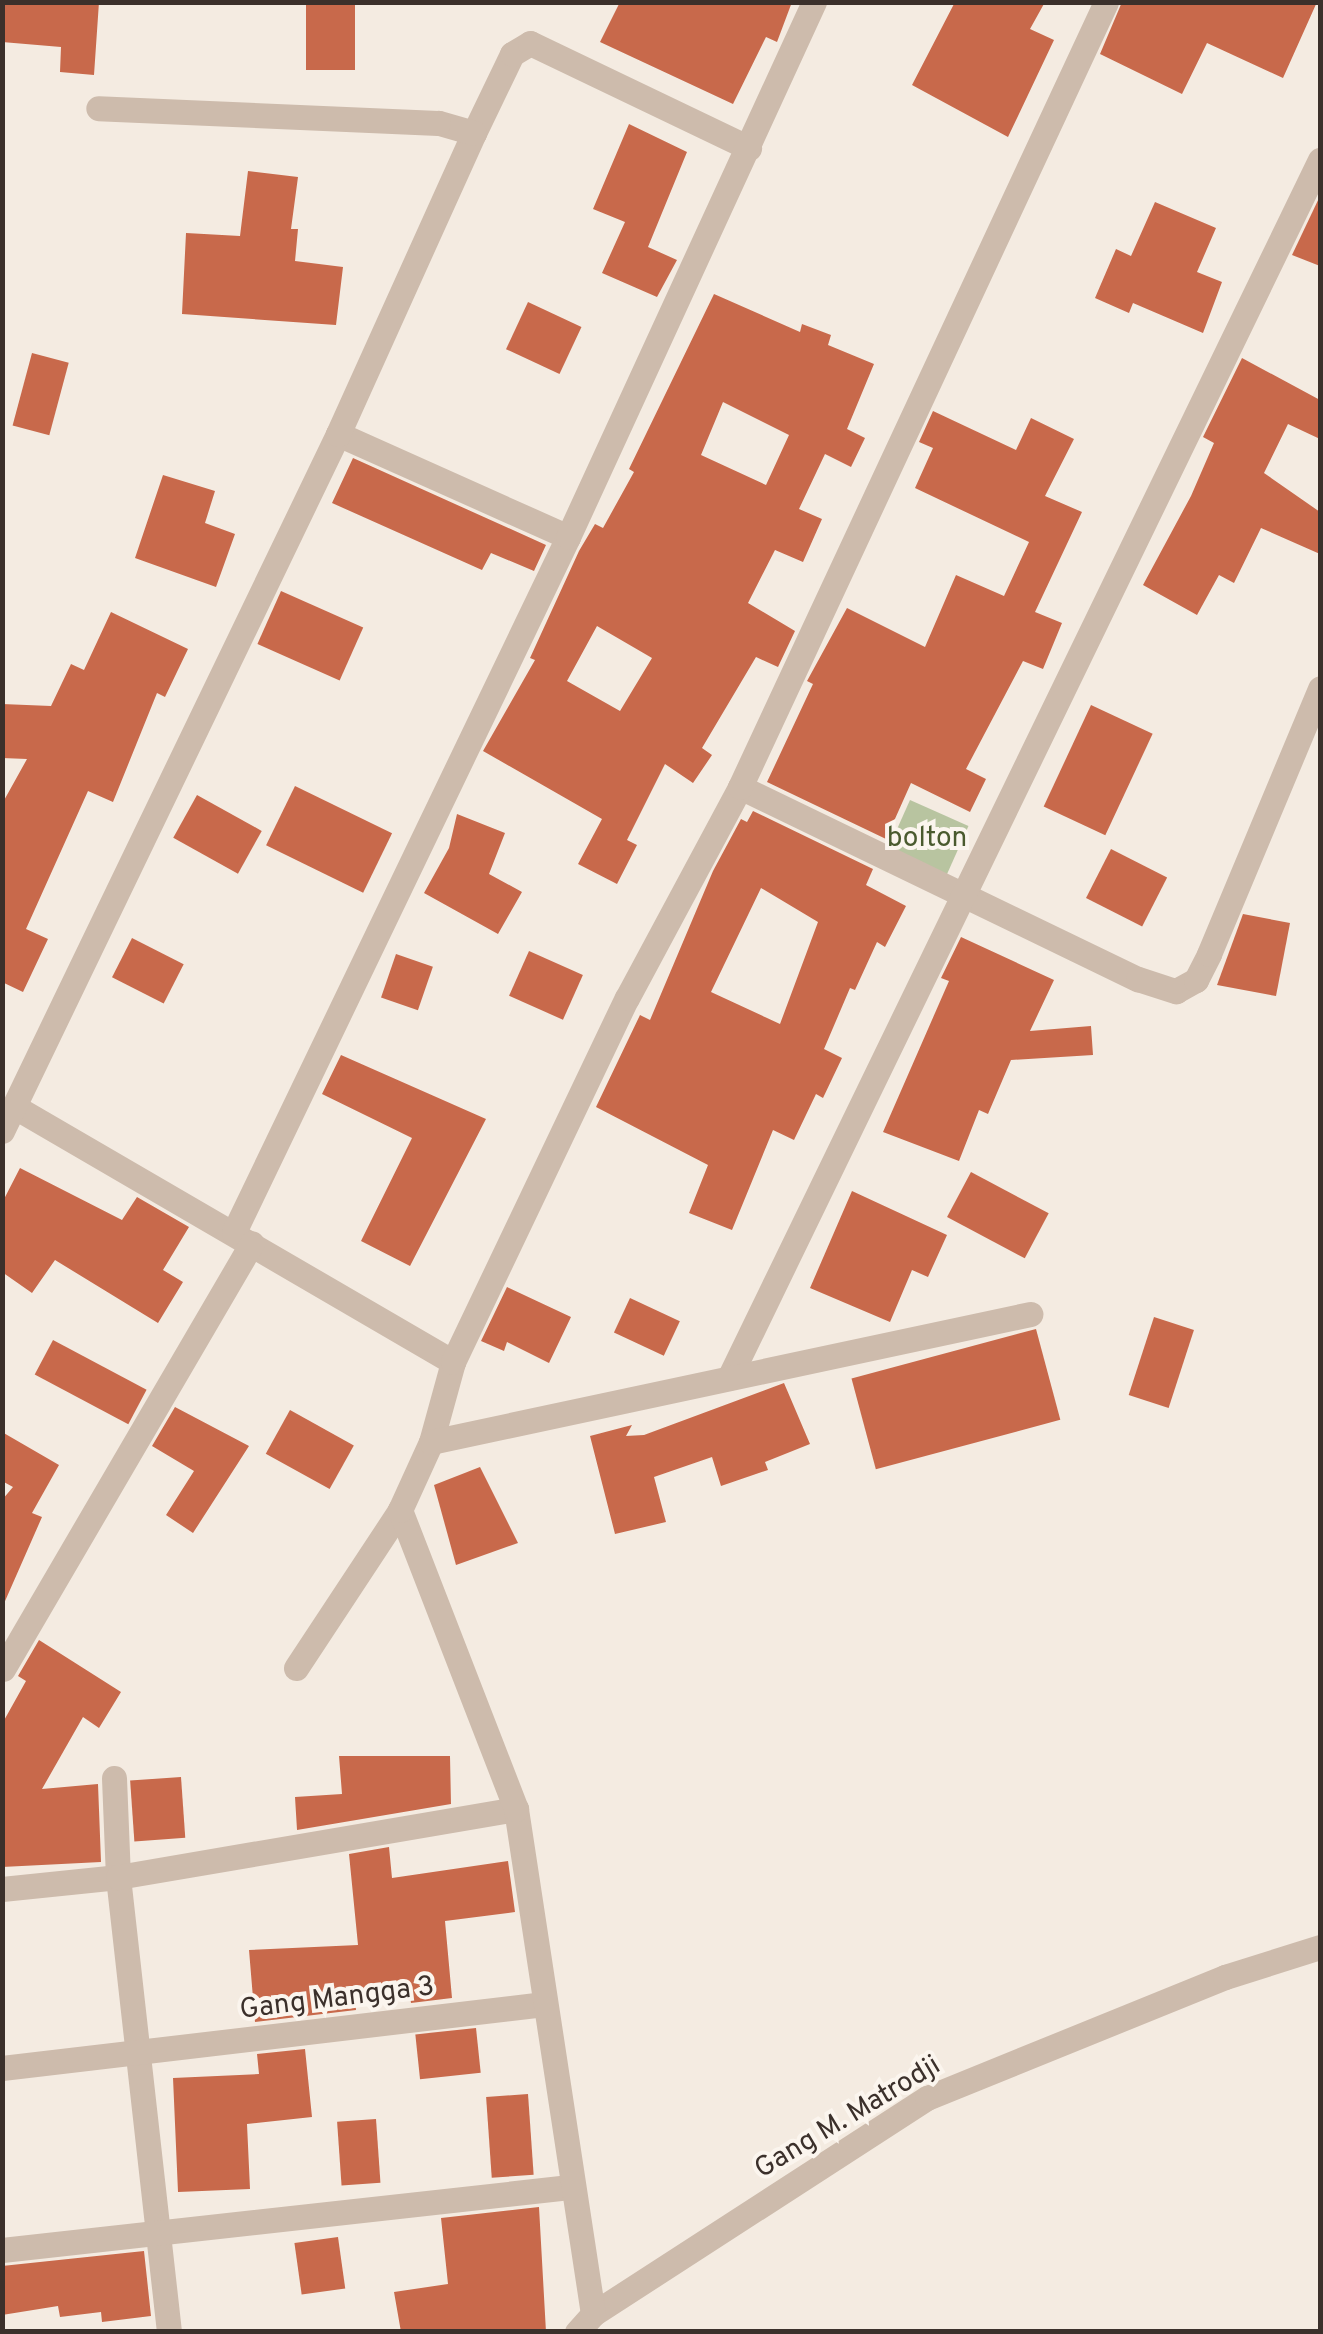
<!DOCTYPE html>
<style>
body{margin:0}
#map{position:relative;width:1323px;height:2334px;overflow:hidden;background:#f4ebe1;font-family:Overpass,sans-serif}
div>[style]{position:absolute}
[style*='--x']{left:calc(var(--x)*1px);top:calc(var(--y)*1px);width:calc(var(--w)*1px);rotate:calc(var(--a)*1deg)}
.green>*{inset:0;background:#b8c4a0;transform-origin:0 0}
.building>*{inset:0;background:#c8694b;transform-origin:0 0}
.street>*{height:25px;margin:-12.5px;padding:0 12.5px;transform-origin:12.5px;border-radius:12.5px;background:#cdbbac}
span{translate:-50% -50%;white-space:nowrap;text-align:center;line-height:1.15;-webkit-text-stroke:8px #fbf5ee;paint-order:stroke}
.park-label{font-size:28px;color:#4a5a2e}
.street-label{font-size:28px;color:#3b302b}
.frame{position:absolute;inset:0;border:5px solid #3b302b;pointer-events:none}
</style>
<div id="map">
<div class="green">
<div style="left:910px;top:800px;width:64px;height:57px;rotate:24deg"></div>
</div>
<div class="building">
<div style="clip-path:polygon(2px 2px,99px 2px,94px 75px,60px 72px,61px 47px,2px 42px)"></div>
<div style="left:306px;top:2px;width:49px;height:68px"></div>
<div style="clip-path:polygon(620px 2px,792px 2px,777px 42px,766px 37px,733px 104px,600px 42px)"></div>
<div style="clip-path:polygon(955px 2px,1045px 2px,1030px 29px,1054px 40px,1008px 137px,912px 85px)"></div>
<div style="clip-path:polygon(1122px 2px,1317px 2px,1283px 78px,1207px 43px,1182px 94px,1100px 54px)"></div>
<div style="clip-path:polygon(629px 124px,687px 152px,648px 247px,677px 260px,657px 297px,602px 273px,625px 222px,593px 209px)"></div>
<div style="clip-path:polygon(248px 171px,298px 177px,291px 229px,298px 229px,295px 261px,343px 267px,336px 325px,182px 314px,186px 233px,240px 236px)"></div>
<div style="clip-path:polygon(1320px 196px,1320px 266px,1292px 255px)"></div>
<div style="clip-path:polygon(1155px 202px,1216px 228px,1197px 272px,1222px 282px,1203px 333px,1133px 303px,1129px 313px,1095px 298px,1116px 249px,1131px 256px)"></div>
<div style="clip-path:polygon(evenodd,714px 294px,800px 332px,802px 324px,831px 335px,828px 345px,874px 364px,847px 429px,865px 438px,851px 467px,825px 454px,799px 509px,822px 519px,803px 562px,775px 550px,748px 603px,795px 631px,778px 667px,756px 657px,702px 748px,712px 755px,693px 783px,665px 764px,627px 840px,637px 845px,617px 884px,578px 864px,602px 819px,483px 751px,535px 660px,530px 658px,579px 551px,595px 524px,603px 528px,634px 472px,629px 469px,714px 294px,723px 402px,789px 435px,766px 485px,701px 455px,723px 402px,714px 294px,597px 626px,652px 658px,620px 711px,567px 681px,597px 626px)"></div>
<div style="left:528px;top:302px;width:59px;height:52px;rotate:25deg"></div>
<div style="left:32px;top:353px;width:38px;height:75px;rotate:15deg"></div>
<div style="clip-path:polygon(1242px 358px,1320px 400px,1320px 439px,1288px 424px,1264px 473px,1320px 512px,1320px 554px,1261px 528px,1234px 583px,1219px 575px,1197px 615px,1143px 585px,1191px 496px,1214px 443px,1203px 437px)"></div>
<div style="clip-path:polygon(933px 411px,1016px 450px,1031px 418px,1074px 439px,1045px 496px,1082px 512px,1035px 612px,1062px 623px,1043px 669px,1023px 661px,966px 769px,986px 779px,970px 812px,911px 783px,886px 839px,767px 782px,813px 684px,807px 681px,847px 608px,925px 647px,956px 575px,1004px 596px,1029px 542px,915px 488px,933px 448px,919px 442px)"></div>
<div style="clip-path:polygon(353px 458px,546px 545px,534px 571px,491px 553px,482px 570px,332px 503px)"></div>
<div style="clip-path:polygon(163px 475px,215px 491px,205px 523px,235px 534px,216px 587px,135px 558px)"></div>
<div style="left:281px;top:591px;width:90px;height:58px;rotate:24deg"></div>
<div style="clip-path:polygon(111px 612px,188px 649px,165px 697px,157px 693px,113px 802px,88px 791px,26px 929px,48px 939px,23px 992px,2px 982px,2px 804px,27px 759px,2px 758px,2px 704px,51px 706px,71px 664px,84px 670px)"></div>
<div style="left:1091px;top:705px;width:68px;height:112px;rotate:25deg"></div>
<div style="left:295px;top:786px;width:108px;height:66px;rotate:26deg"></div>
<div style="left:197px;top:795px;width:74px;height:49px;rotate:29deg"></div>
<div style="clip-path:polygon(evenodd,753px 811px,873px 869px,866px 885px,906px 906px,885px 947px,877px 942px,855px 990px,850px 988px,824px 1049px,842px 1058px,823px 1098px,816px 1094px,794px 1140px,773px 1130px,732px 1230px,689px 1213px,708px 1165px,596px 1107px,640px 1015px,650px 1020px,713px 871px,741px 819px,747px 822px,753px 811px,761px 888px,818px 922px,780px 1024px,711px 992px,761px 888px)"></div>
<div style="clip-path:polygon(457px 814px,505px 833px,489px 874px,522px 892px,498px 934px,424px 893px,449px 848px)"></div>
<div style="left:1111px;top:849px;width:63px;height:55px;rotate:27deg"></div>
<div style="clip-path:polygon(1243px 914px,1290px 923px,1276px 996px,1217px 985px)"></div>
<div style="clip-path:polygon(961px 937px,1054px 980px,1030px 1031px,1091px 1026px,1093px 1055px,1011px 1060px,988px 1114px,979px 1110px,959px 1161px,883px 1132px,949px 981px,941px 978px)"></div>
<div style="left:132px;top:938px;width:58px;height:44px;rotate:27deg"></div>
<div style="left:529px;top:951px;width:59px;height:49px;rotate:24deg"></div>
<div style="left:396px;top:954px;width:39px;height:46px;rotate:19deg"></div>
<div style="clip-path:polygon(341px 1055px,486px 1119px,410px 1266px,361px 1241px,412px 1138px,322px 1094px)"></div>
<div style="clip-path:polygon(20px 1168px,122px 1220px,137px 1197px,189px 1227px,163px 1270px,183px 1282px,158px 1323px,55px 1260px,32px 1293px,2px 1272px,2px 1203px)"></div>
<div style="left:971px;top:1172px;width:88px;height:51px;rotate:28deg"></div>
<div style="clip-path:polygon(852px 1191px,947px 1235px,928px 1277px,912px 1270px,890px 1322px,810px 1288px)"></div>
<div style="clip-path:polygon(507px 1287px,571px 1317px,549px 1363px,507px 1342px,504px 1351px,481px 1341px)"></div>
<div style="left:630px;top:1298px;width:55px;height:38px;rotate:25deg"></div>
<div style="left:1154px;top:1317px;width:42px;height:82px;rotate:18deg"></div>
<div style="left:1036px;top:1329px;width:94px;height:191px;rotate:75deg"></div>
<div style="left:53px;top:1340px;width:106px;height:39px;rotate:28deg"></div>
<div style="clip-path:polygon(784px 1383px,810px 1444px,765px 1462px,768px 1470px,721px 1486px,712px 1457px,654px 1477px,666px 1522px,615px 1534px,590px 1436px,632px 1425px,626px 1436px,644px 1435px)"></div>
<div style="clip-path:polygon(175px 1407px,249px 1446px,193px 1533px,166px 1515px,194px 1471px,152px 1446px)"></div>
<div style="left:290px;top:1410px;width:73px;height:50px;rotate:29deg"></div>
<div style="clip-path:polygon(2px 1432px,59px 1465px,32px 1513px,42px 1517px,2px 1608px,2px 1500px,13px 1487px,2px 1481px)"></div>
<div style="clip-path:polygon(480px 1467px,518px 1543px,456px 1565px,434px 1485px)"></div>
<div style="clip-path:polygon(39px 1640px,121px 1692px,99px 1728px,83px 1717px,42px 1789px,98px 1784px,101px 1862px,2px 1867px,2px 1724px,26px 1681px,18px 1676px)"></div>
<div style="clip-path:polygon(339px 1756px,450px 1756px,451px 1804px,297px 1830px,295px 1797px,342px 1794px)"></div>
<div style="left:181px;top:1777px;width:61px;height:51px;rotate:86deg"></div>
<div style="clip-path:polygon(389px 1847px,392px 1878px,508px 1861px,515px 1912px,445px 1921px,452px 1998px,411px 2003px,409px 1988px,355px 1994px,356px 2010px,255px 2022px,249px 1950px,358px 1945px,349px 1854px)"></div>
<div style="left:476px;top:2028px;width:45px;height:61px;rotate:84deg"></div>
<div style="clip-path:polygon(305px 2049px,312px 2117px,247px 2124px,250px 2189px,178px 2192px,173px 2078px,259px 2074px,257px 2054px)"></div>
<div style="left:528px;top:2094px;width:81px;height:42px;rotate:86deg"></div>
<div style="left:376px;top:2119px;width:64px;height:39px;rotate:86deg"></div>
<div style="clip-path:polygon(539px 2207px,546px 2332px,401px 2332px,394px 2292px,448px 2284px,441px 2218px)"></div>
<div style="left:338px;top:2237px;width:52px;height:44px;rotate:82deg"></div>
<div style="clip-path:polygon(144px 2251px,151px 2316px,102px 2322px,101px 2312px,60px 2317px,58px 2306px,2px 2315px,2px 2266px)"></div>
</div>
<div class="street">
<div style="--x:474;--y:133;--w:88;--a:-64.3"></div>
<div style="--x:512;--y:54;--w:21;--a:-31"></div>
<div style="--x:530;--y:43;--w:243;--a:25.6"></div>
<div style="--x:338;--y:434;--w:252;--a:24.1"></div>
<div style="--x:740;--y:787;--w:442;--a:25.8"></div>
<div style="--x:1138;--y:979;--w:40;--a:18"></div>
<div style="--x:1176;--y:991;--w:23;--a:-29"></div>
<div style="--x:1196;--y:980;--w:29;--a:-63"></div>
<div style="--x:1209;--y:954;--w:288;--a:-67.3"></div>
<div style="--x:15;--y:1107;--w:507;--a:30.21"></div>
<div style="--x:2;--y:1131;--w:774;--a:-64.26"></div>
<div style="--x:338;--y:434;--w:330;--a:-65.7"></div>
<div style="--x:474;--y:133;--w:37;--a:-164"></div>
<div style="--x:438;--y:123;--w:340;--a:-177.5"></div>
<div style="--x:234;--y:1232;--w:771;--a:-64.33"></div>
<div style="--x:568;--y:537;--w:589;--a:-65.31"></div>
<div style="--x:729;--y:1378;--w:1354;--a:-64.12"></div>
<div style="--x:431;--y:1442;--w:83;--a:-74.6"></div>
<div style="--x:453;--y:1362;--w:403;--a:-64.5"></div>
<div style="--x:627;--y:998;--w:239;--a:-61.8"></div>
<div style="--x:740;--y:787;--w:866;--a:-65"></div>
<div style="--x:296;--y:1668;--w:189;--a:-56.6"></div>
<div style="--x:3;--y:1669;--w:493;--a:-59.7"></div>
<div style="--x:114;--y:1778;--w:99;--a:87.7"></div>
<div style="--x:118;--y:1877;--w:458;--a:83.6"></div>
<div style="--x:2;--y:1889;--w:117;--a:-5.9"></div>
<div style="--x:118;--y:1877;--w:404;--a:-9.7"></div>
<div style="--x:2;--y:2068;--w:546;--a:-6.73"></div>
<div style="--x:2;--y:2250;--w:571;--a:-6.33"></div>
<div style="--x:593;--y:2314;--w:398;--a:-32.9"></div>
<div style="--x:927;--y:2098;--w:322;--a:-22.1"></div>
<div style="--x:1225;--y:1977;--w:100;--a:-17.5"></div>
<div style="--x:577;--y:2332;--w:24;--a:-48"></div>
<div style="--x:593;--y:2314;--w:511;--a:-98.67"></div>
<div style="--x:516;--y:1809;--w:321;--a:-111.2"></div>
<div style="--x:400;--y:1510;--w:75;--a:-65.5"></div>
<div style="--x:431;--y:1442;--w:613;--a:-12.06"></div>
</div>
<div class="park-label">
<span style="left:927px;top:839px">bolton</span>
</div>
<div class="street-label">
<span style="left:337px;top:1999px;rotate:-7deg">Gang Mangga 3</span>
<span style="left:848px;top:2118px;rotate:-31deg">Gang M. Matrodji</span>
</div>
<div class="frame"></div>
</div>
